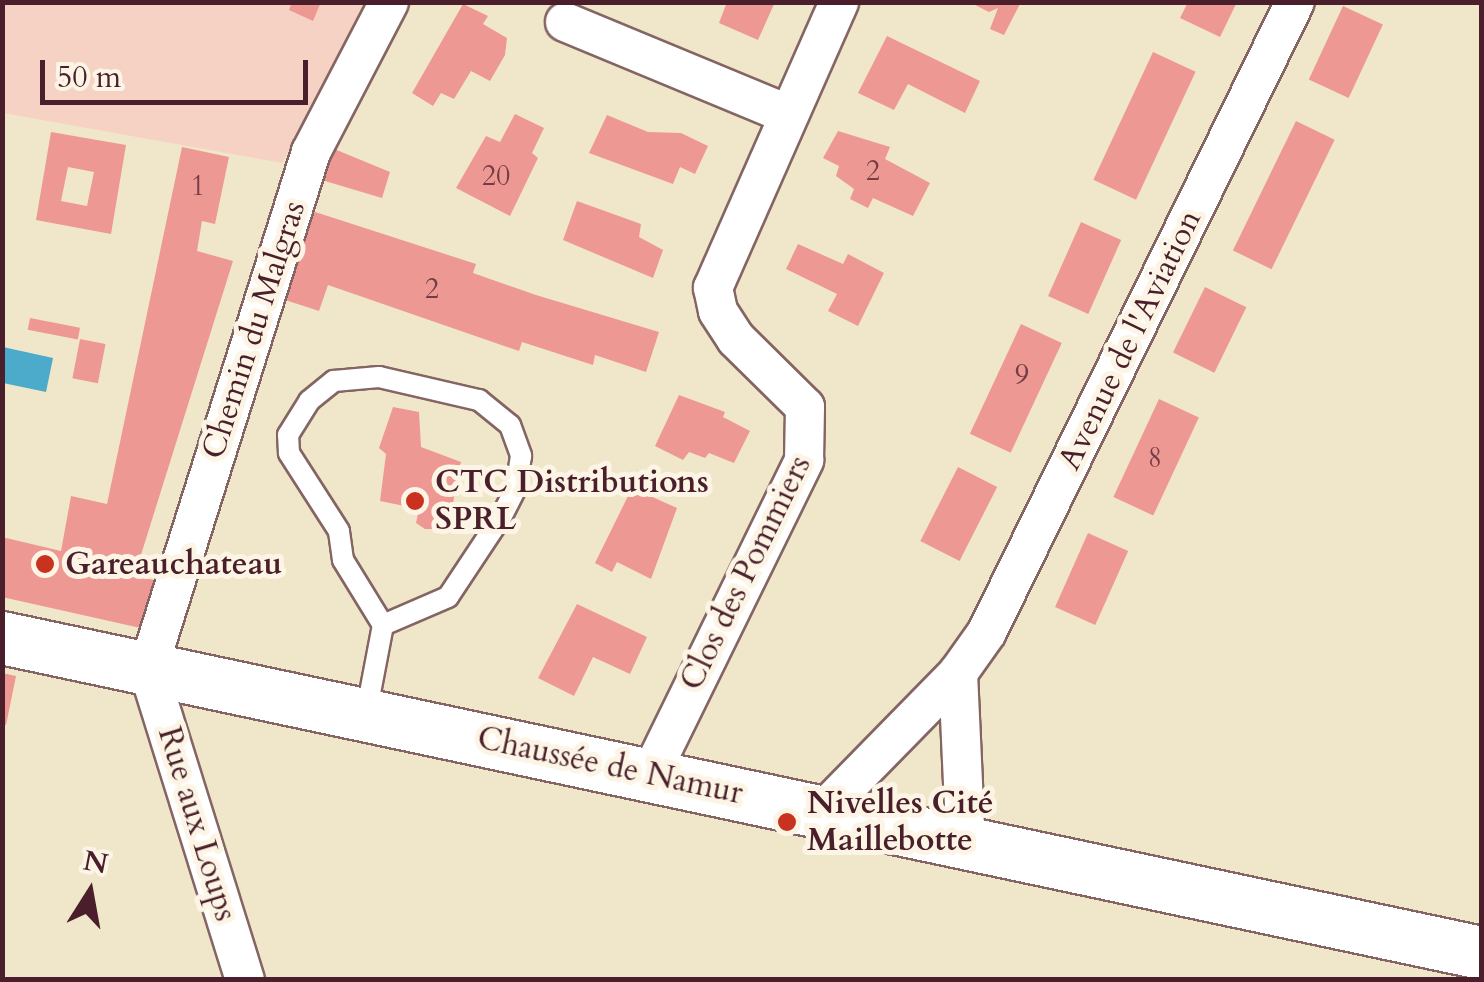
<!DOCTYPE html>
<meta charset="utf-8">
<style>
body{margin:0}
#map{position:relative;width:1484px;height:982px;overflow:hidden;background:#f0e7ca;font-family:Cardo,serif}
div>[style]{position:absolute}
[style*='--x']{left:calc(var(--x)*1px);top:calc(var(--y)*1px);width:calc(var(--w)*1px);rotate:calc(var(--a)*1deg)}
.built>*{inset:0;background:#f6d2c5}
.water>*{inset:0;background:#4caacb}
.building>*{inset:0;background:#ee9894;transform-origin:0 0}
.roads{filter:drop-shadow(2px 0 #846563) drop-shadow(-2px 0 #846563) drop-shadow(0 2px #846563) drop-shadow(0 -2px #846563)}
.lane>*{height:20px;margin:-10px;padding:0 10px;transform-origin:10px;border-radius:10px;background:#fff}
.street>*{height:38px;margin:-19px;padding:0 19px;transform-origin:19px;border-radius:19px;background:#fff}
.secondary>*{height:52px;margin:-26px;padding:0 26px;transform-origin:26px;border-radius:26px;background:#fff}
.dots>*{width:28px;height:28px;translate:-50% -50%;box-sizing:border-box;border:5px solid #fcf5e5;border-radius:50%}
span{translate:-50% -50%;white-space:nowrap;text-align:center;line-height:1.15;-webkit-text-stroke:10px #fcf5e5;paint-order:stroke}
.number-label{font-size:28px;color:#733d45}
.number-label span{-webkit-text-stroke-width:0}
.street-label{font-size:32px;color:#4a1f2b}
.poi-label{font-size:32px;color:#4a1f2b;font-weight:700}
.left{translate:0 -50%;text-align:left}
.frame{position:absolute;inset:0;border:5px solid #4a1f2b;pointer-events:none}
.north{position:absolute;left:40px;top:842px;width:100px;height:100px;-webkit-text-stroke:8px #fcf5e5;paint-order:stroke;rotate:11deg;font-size:28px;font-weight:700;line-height:40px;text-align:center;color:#4a1f2b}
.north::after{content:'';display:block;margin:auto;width:35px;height:45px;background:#4a1f2b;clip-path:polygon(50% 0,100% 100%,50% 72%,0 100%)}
.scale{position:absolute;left:40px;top:60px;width:268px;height:45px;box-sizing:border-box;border:5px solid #4a1f2b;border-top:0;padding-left:12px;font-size:30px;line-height:35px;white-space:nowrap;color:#4a1f2b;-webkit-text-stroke:8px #fcf5e5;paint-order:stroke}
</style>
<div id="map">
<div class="built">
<div style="clip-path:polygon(2px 3px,374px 3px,282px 163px,3px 113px)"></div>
</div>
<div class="water">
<div style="clip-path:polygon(3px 347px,53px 358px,46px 392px,3px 383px)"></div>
</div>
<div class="building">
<div style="clip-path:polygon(292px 2px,321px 2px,313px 21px,289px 10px)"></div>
<div style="clip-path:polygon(727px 2px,775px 2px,758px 40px,719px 23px)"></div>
<div style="clip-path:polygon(969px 2px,1021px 2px,1004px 35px,990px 29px,998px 8px,989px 12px)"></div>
<div style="clip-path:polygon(1188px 2px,1237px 2px,1220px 37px,1180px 18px)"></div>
<div style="clip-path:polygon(463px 4px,488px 16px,483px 24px,507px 38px,505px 55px,490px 81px,471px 71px,454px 99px,441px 93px,433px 106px,412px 93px)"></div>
<div style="left:1343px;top:6px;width:44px;height:81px;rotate:25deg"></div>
<div style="clip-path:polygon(887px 36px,980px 81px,965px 113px,908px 84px,894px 110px,858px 93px)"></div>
<div style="left:1153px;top:52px;width:47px;height:141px;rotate:25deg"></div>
<div style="clip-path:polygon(515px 114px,544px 128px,532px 153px,538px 158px,510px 216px,456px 188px,486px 136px,500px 142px)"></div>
<div style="clip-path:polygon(607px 115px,648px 132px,681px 133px,708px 146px,695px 174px,680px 167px,673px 184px,589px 153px)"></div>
<div style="left:1296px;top:121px;width:43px;height:144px;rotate:26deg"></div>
<div style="clip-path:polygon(838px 131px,890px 147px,885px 159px,930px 183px,913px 216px,873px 198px,868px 208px,850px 199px,854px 189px,836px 176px,839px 166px,823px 158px)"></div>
<div style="clip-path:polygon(evenodd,51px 132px,126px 145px,111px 234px,36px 220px,51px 132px,68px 167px,94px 172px,87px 206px,61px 201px,68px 167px)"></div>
<div style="clip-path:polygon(327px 146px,390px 172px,382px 198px,315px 178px)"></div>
<div style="clip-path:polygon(182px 147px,229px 157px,215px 224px,202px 221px,197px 251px,233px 261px,140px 558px,128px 556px,125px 574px,154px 580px,145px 629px,2px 597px,2px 537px,61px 551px,71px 496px,107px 504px)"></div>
<div style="clip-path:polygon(577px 201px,641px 224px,639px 237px,663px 250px,653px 278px,563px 240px)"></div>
<div style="clip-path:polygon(306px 209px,476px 264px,473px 273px,536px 295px,659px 332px,646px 372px,595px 355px,593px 365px,522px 342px,519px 351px,328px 285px,319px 311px,279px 298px)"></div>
<div style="left:1081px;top:222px;width:44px;height:81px;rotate:24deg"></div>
<div style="clip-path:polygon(798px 244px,843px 264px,848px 254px,884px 273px,858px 326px,828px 311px,837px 294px,786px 269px)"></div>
<div style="left:1205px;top:287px;width:46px;height:73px;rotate:26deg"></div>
<div style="left:30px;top:318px;width:51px;height:12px;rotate:11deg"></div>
<div style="left:1021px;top:324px;width:45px;height:121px;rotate:25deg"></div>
<div style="left:80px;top:339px;width:26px;height:40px;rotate:11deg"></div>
<div style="clip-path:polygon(679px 395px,725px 412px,723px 417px,750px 431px,734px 463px,709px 453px,705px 458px,689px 452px,683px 460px,655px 446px)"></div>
<div style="left:1159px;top:399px;width:44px;height:108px;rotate:25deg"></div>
<div style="clip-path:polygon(393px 407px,419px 412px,421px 447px,461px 462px,448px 529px,425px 529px,416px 523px,419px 509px,380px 501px,386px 454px,379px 448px)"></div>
<div style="left:958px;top:467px;width:44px;height:83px;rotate:27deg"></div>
<div style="clip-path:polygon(632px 488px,677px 508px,651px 579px,617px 562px,612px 572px,595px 563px)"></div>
<div style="left:1088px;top:533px;width:44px;height:81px;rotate:24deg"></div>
<div style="clip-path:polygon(577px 604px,647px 637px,630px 674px,593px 657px,574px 696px,538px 678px)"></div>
<div style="clip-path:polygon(2px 673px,16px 676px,6px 725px,2px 724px)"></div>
</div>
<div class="roads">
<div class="lane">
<div style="--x:366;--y:714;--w:91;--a:-79.2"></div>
<div style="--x:383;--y:625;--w:76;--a:-121.6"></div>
<div style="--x:343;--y:560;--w:29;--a:-98"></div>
<div style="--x:339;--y:531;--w:93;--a:-122.7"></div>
<div style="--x:289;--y:453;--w:18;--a:-93"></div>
<div style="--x:288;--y:435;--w:40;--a:-58"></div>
<div style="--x:309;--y:401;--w:32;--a:-39"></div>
<div style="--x:334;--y:381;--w:45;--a:-5.1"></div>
<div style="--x:379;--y:377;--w:103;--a:13"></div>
<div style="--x:479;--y:400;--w:40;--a:39"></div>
<div style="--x:510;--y:425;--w:33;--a:70"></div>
<div style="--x:521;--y:456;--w:32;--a:99"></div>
<div style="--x:516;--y:488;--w:33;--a:117"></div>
<div style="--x:501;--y:517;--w:96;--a:123.5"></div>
<div style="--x:448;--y:597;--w:71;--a:156.7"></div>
</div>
<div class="street">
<div style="--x:565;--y:22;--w:240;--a:22.5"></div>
<div style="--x:958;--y:673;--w:175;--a:87.4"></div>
<div style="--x:650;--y:775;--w:351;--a:-63.9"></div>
<div style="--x:804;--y:460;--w:53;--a:-88.9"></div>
<div style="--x:805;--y:407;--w:97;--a:-135.4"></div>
<div style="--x:736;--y:339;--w:33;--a:-123"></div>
<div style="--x:718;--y:311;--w:24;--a:-102"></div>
<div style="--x:713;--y:288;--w:313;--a:-66.2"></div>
<div style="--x:821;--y:813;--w:196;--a:-45.6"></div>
<div style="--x:958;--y:673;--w:50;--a:-54.7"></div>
<div style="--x:987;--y:632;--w:701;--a:-63.95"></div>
<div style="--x:245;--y:980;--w:326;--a:-107.3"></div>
<div style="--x:148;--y:669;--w:542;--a:-72.5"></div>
<div style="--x:311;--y:152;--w:169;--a:-62.5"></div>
</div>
<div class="secondary">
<div style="--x:2;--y:638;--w:1513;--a:12.02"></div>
</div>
</div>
<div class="dots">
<div style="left:415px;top:501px;background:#c8321e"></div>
<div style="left:45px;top:564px;background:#c8321e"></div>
<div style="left:787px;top:822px;background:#c8321e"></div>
</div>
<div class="number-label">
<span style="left:873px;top:171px">2</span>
<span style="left:496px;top:176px">20</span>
<span style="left:198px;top:186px">1</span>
<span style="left:432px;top:289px">2</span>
<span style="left:1022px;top:375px">9</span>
<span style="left:1155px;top:458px">8</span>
</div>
<div class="street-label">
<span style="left:254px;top:330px;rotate:-72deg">Chemin du Malgras</span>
<span style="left:1130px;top:340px;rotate:-64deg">Avenue de l'Aviation</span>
<span style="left:746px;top:573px;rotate:-64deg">Clos des Pommiers</span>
<span style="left:610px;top:766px;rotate:12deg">Chaussée de Namur</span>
<span style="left:197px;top:824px;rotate:73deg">Rue aux Loups</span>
</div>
<div class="poi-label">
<span class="left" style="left:435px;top:501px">CTC Distributions<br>SPRL</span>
<span class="left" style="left:65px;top:564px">Gareauchateau</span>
<span class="left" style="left:807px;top:822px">Nivelles Cité<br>Maillebotte</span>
</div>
<div class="frame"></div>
<div class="north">N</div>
<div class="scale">50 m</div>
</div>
